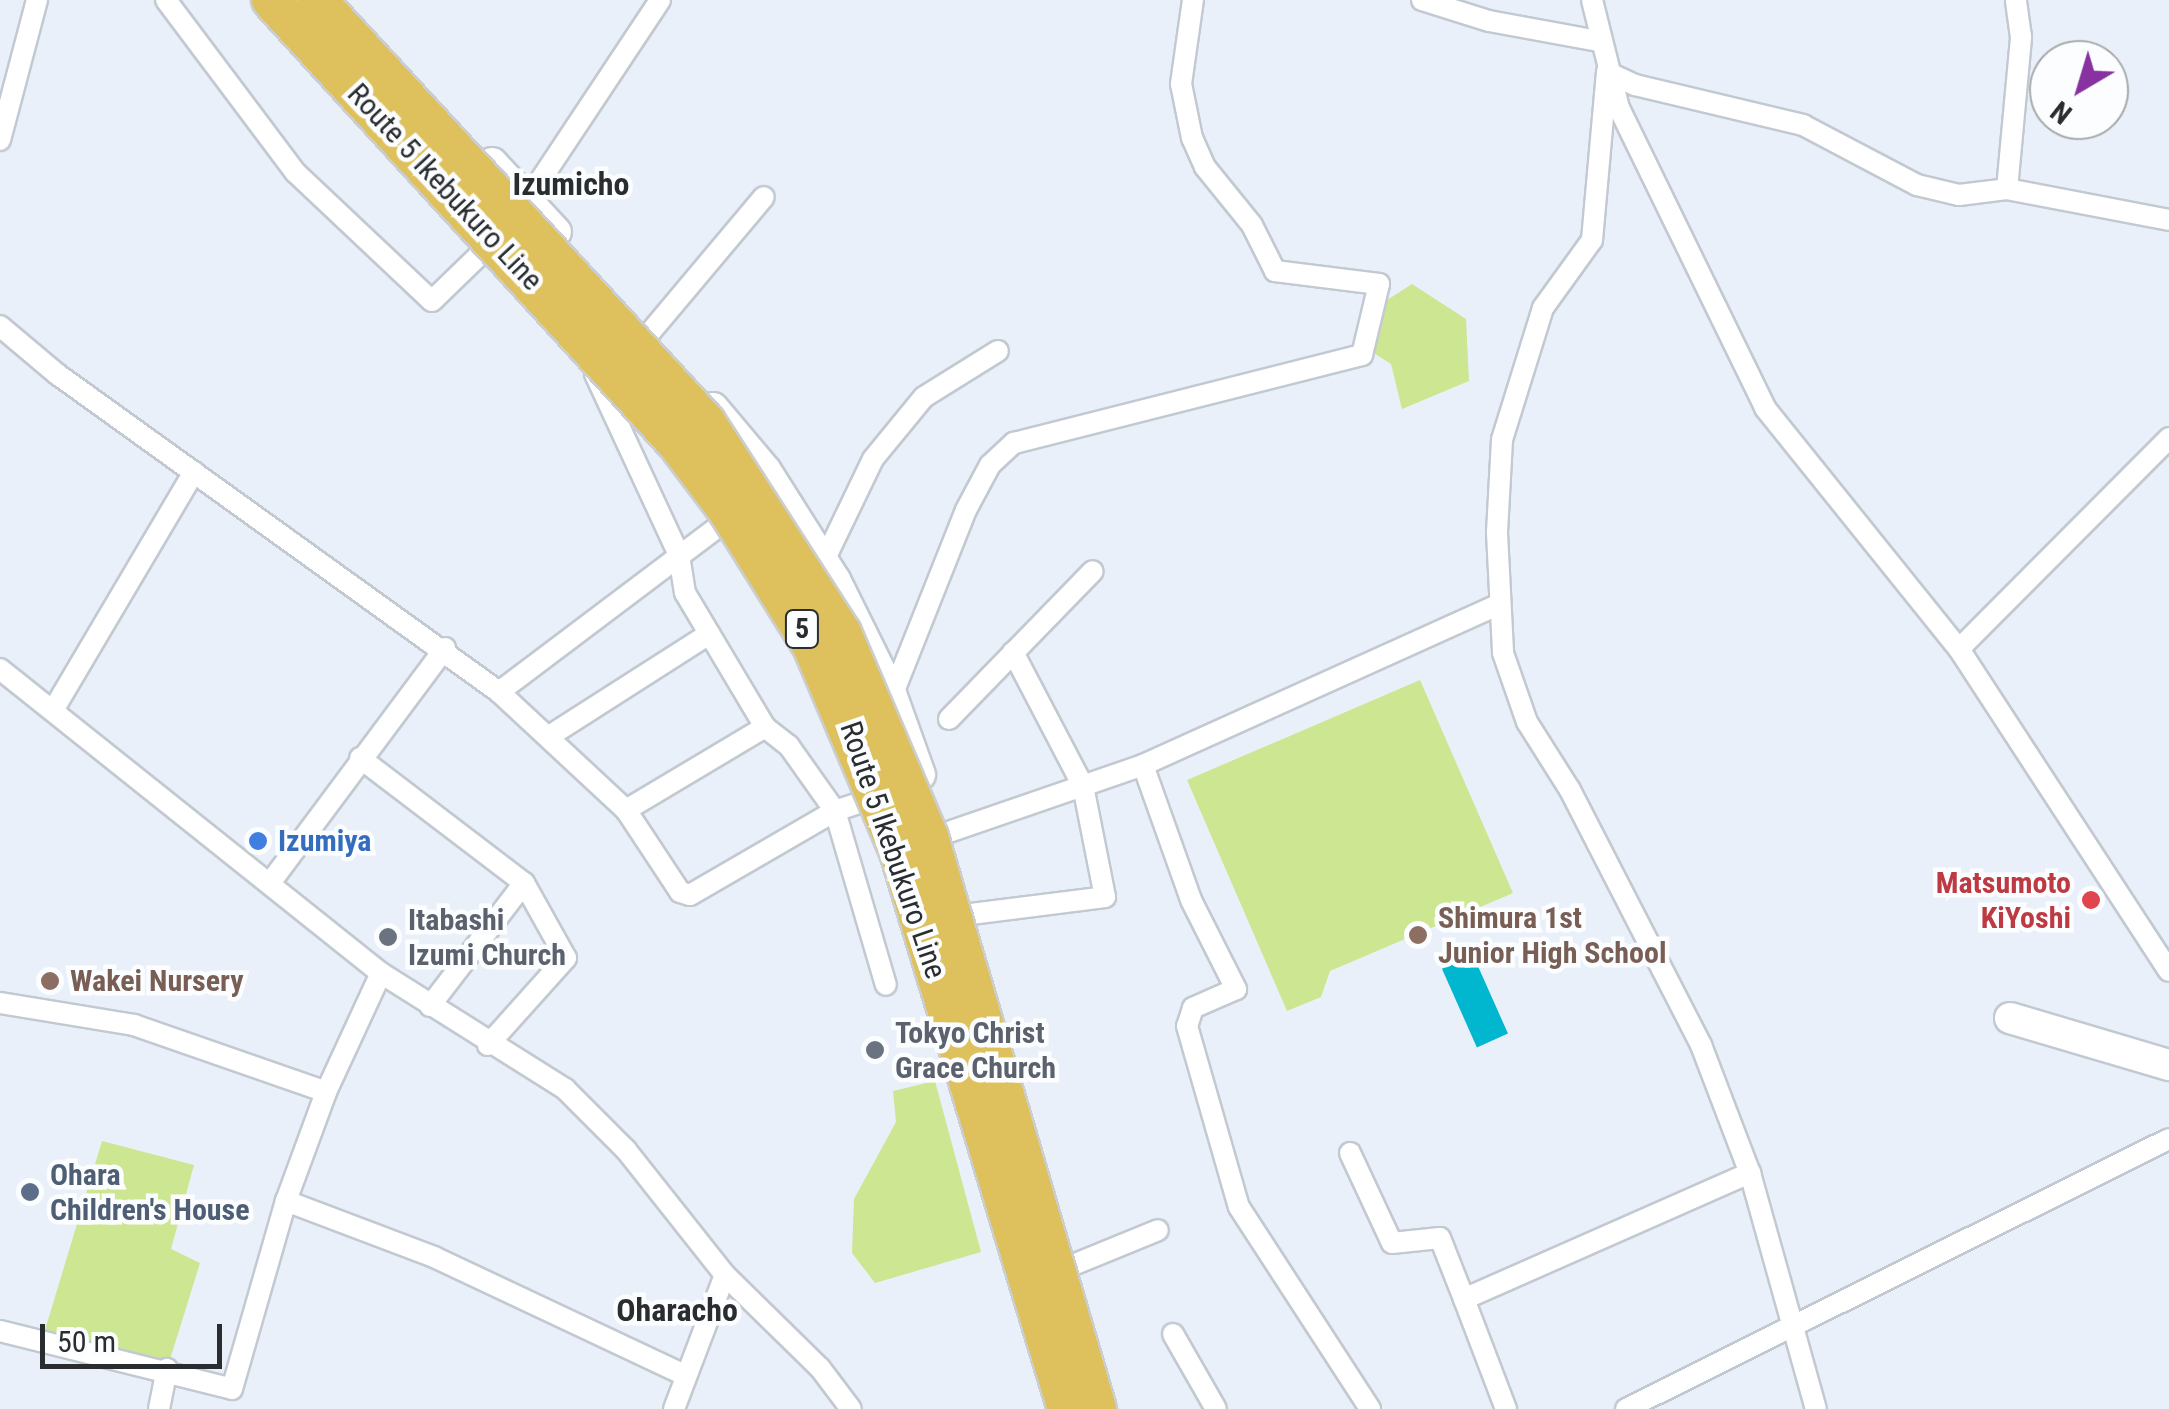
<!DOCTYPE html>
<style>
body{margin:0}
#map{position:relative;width:2169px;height:1409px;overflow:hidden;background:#eaf0f9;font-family:"Roboto Condensed",sans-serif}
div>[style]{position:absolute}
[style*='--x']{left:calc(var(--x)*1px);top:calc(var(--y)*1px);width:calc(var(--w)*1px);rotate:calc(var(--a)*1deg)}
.green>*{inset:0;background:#cce691}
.water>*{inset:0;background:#01b7cf;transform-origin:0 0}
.roads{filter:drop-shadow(2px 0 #c2c9d1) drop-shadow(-2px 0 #c2c9d1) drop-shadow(0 2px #c2c9d1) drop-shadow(0 -2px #c2c9d1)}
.street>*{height:20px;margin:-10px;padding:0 10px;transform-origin:10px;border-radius:10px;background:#fff}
.secondary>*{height:30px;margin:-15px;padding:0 15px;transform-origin:15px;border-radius:15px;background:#fff}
.bridges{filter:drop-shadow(2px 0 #cccdcd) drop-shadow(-2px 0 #cccdcd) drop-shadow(0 2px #cccdcd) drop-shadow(0 -2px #cccdcd)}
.highway-bridge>*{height:38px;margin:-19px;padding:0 19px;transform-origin:19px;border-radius:19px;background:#dec15d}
.dots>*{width:28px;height:28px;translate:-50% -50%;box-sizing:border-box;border:5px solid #fbfdff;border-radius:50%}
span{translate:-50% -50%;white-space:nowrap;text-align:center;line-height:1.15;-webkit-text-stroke:9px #fbfdff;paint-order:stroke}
.shield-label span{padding:2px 8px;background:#fbfdff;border:2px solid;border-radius:8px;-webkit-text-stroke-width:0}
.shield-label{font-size:28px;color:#2a2d30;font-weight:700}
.street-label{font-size:30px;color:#2a2d30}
.shop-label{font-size:30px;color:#366cbe;font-weight:700}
.left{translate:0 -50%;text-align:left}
.health-label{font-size:30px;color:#be3a42;font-weight:700}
.right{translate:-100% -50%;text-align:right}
.education-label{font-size:30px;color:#785e54;font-weight:700}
.worship-label{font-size:30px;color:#5b616d;font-weight:700}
.service-label{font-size:30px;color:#4e5e75;font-weight:700}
.neighbourhood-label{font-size:32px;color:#2a2d30;font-weight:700}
.north{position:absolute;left:2029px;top:40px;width:100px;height:100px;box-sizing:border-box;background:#fbfdff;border:2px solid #a7aaac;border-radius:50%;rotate:218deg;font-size:28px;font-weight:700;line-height:40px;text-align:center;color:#2a2d30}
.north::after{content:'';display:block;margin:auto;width:35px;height:45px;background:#8732a0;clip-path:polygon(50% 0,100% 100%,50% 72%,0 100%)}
.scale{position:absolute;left:40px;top:1324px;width:182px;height:45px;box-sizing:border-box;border:5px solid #2a2d30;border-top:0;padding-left:12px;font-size:30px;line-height:35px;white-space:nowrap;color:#2a2d30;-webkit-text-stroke:8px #fbfdff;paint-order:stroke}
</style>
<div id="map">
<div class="green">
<div style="clip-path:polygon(1412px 284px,1466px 319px,1469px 381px,1402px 409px,1391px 364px,1372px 352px,1384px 302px)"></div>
<div style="clip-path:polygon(1420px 680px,1513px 893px,1330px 971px,1321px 997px,1287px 1011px,1187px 780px)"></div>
<div style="clip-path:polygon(935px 1081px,981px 1252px,875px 1283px,852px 1253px,854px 1199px,896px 1122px,893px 1091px)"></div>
<div style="clip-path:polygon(102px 1141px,194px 1165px,171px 1249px,200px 1263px,167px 1369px,42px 1340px)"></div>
</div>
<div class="water">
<div style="left:1473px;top:955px;width:86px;height:34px;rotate:66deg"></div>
</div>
<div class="roads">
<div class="street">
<div style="--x:166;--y:0;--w:215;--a:53.1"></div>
<div style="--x:295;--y:172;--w:188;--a:43.3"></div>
<div style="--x:432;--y:301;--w:93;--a:-44.1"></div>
<div style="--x:1422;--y:0;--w:70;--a:17.4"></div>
<div style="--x:1489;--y:21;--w:111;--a:10.4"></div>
<div style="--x:1592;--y:0;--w:111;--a:76"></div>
<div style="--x:1619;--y:108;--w:334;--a:64"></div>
<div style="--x:1765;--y:408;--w:309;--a:51.2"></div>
<div style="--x:1959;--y:649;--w:384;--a:56.9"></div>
<div style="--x:1607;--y:72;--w:169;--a:95.1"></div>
<div style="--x:1592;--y:240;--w:84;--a:125.8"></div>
<div style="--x:1543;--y:308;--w:138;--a:107.3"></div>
<div style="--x:1502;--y:440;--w:93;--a:93.1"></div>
<div style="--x:1497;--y:533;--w:120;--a:87.1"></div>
<div style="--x:1503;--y:653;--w:73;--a:70.8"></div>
<div style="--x:1527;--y:722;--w:80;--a:57.7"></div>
<div style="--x:1570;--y:790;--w:287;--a:62.8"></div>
<div style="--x:1701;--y:1045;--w:137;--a:69.1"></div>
<div style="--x:1750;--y:1173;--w:245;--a:74.4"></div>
<div style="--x:1607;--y:72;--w:31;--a:25"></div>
<div style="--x:1635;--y:85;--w:173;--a:13.4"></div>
<div style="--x:1803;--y:125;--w:129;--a:27.8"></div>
<div style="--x:1917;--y:185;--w:43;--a:13.4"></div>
<div style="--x:1959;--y:195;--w:48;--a:-7.1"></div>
<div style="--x:2007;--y:189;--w:165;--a:10.8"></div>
<div style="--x:0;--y:140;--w:145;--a:-75.2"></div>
<div style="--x:2007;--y:189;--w:153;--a:-84.7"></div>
<div style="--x:2021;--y:37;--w:37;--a:-98"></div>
<div style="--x:520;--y:211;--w:253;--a:-56.4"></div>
<div style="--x:0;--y:326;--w:75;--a:40.1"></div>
<div style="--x:57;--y:374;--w:545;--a:35.73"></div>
<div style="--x:499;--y:692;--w:173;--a:42.9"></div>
<div style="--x:626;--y:810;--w:98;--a:56.6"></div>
<div style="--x:680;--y:892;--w:10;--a:17"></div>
<div style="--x:690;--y:895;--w:168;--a:-30.1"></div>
<div style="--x:835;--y:811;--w:80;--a:-125.3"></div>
<div style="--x:789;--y:746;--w:31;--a:-142"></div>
<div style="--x:765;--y:727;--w:156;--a:-120.8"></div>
<div style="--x:685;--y:593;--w:38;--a:-99"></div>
<div style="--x:679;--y:555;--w:200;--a:-114.9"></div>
<div style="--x:648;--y:335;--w:180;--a:-50"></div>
<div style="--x:823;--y:563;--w:115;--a:-64.3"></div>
<div style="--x:873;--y:459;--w:80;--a:-50.6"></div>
<div style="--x:924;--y:397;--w:87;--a:-31.9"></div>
<div style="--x:1959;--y:649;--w:298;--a:-45.1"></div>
<div style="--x:0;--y:669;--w:487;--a:38.6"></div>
<div style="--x:381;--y:973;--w:218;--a:32.2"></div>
<div style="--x:565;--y:1089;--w:86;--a:45"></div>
<div style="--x:626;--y:1150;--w:159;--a:51.6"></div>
<div style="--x:725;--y:1275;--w:133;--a:44.4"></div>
<div style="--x:820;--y:1368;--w:51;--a:52.9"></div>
<div style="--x:499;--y:692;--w:279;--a:-37"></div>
<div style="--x:892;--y:696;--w:200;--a:-68.3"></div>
<div style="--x:966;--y:510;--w:51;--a:-61.9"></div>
<div style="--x:990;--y:465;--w:33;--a:-43"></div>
<div style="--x:1014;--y:443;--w:359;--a:-14.2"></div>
<div style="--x:1362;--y:355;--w:73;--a:-76.5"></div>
<div style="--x:1379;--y:284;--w:105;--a:-172.9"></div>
<div style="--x:1275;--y:271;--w:51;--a:-116.6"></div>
<div style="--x:1252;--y:225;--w:75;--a:-129"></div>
<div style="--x:1205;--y:167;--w:32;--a:-114"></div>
<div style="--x:1192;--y:138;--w:55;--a:-101.5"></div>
<div style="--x:1181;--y:84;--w:85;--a:-81.9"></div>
<div style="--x:55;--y:707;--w:273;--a:-59.4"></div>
<div style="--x:949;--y:719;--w:206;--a:-45.8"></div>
<div style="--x:551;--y:735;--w:188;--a:-32.6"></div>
<div style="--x:360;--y:758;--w:206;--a:37.3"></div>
<div style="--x:524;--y:883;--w:86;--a:60.8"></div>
<div style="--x:566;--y:958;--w:117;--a:131.9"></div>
<div style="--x:1143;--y:765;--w:143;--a:70.4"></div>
<div style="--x:1191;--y:900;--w:100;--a:63.2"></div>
<div style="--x:1236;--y:989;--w:47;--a:156.2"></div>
<div style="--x:1193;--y:1008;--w:19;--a:108"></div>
<div style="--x:1187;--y:1026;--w:188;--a:74"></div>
<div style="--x:1239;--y:1207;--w:241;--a:57"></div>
<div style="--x:865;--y:801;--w:32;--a:162"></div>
<div style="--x:835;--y:811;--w:181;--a:73.7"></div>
<div style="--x:626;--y:810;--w:162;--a:-30.8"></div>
<div style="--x:940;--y:835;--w:215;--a:-19"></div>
<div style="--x:1143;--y:765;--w:389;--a:-24.3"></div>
<div style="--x:270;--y:883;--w:293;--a:-53.3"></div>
<div style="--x:963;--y:915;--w:143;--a:-7.2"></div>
<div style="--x:1105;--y:897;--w:113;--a:-101.2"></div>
<div style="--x:1083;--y:786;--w:151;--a:-117.6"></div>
<div style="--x:0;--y:1003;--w:136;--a:9.3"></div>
<div style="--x:134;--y:1025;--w:203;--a:19.2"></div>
<div style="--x:430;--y:1006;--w:155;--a:-52.6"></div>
<div style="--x:1350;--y:1153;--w:99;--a:65"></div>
<div style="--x:1392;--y:1243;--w:48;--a:-5.9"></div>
<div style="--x:1440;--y:1238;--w:66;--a:68.5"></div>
<div style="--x:1464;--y:1299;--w:313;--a:-23.8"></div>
<div style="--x:286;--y:1201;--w:158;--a:20.7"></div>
<div style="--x:434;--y:1257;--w:277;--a:25.2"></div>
<div style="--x:1068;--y:1267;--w:97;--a:-22.3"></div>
<div style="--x:1464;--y:1299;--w:118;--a:69.1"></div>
<div style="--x:0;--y:1331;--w:239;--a:14"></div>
<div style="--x:232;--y:1389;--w:196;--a:-74"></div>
<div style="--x:286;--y:1201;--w:116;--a:-69.8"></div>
<div style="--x:326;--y:1092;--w:131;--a:-65.2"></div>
<div style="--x:1173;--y:1334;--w:86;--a:60.2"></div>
<div style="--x:159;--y:1409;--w:41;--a:-78.7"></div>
<div style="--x:674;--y:1409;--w:143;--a:-69.2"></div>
<div style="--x:1626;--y:1409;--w:606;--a:-26.44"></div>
</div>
<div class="secondary">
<div style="--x:492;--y:163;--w:94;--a:47.2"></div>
<div style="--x:713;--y:408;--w:82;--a:49.9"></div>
<div style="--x:766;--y:471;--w:129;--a:57.7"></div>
<div style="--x:835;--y:580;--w:124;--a:63.6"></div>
<div style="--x:890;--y:691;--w:89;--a:70.3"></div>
<div style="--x:2010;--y:1018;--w:166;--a:16.5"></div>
</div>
</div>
<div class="bridges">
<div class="highway-bridge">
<div style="--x:271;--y:0;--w:603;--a:47.55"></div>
<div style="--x:678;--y:445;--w:81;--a:53"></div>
<div style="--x:727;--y:510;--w:160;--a:58"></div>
<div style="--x:812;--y:646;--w:224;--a:67.1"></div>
<div style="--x:899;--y:852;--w:582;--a:73.22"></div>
<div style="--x:317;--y:0;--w:574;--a:47.33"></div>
<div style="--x:706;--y:422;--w:251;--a:57.2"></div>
<div style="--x:842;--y:633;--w:222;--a:66.9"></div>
<div style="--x:929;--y:837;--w:596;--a:73.63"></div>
</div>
</div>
<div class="dots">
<div style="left:258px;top:841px;background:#3f7fe0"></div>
<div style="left:2091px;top:900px;background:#e0444e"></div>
<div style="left:1418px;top:935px;background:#8d6e63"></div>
<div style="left:388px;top:937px;background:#6b7280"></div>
<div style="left:50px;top:981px;background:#8d6e63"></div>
<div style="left:875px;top:1050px;background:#6b7280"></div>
<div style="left:30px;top:1192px;background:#5c6f8a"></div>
</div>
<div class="shield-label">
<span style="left:802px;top:629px">5</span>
</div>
<div class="street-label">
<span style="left:445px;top:187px;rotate:47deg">Route 5 Ikebukuro Line</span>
<span style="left:893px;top:850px;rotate:71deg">Route 5 Ikebukuro Line</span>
</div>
<div class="shop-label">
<span class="left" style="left:278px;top:841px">Izumiya</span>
</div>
<div class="health-label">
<span class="right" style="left:2071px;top:900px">Matsumoto<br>KiYoshi</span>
</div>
<div class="education-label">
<span class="left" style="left:1438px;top:935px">Shimura 1st<br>Junior High School</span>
<span class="left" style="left:70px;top:981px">Wakei Nursery</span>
</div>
<div class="worship-label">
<span class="left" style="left:408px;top:937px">Itabashi<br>Izumi Church</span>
<span class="left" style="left:895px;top:1050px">Tokyo Christ<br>Grace Church</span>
</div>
<div class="service-label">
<span class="left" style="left:50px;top:1192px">Ohara<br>Children's House</span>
</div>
<div class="neighbourhood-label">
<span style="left:571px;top:184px">Izumicho</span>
<span style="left:677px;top:1310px">Oharacho</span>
</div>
<div class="north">N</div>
<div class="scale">50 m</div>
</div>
